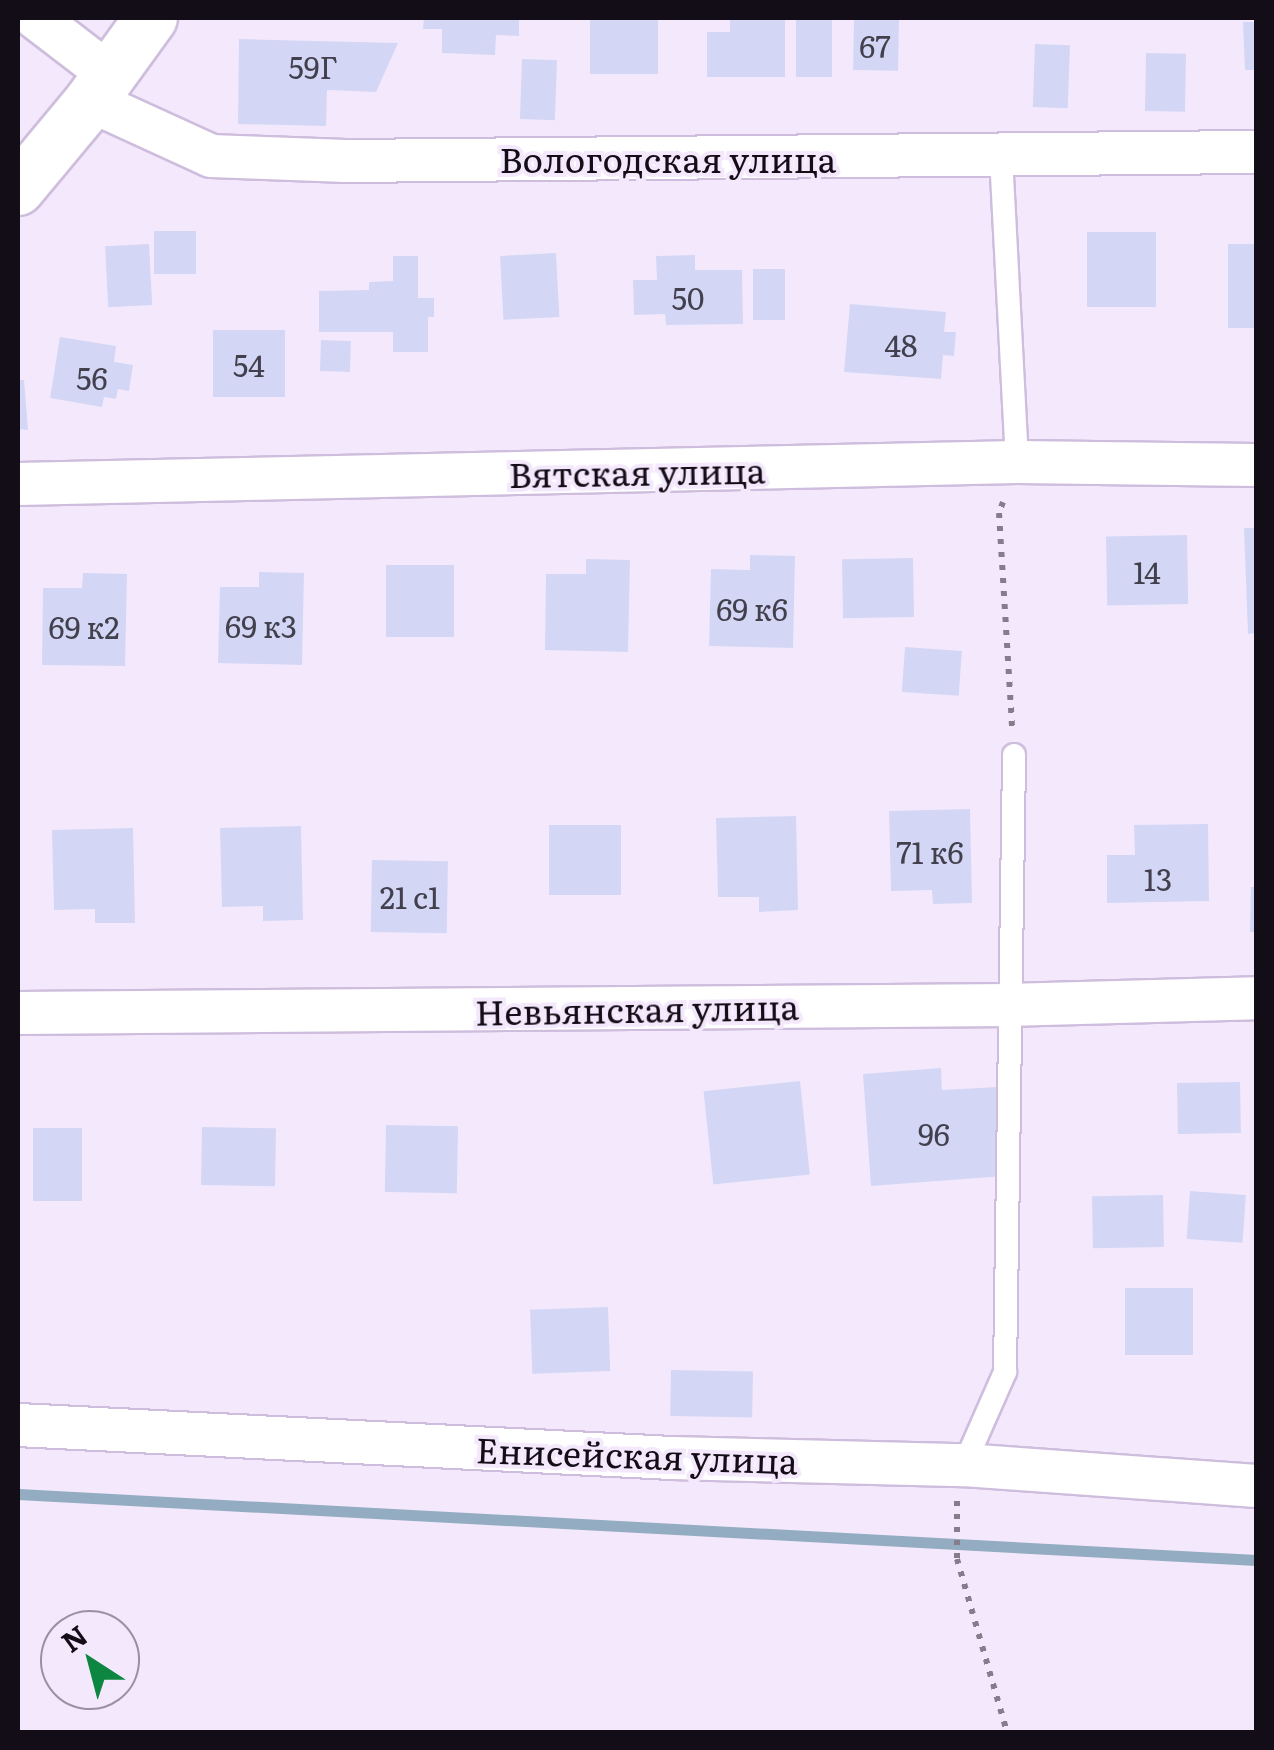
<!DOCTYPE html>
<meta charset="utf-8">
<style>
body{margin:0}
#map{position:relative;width:1274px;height:1750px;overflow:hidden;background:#f4e9fc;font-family:Literata,serif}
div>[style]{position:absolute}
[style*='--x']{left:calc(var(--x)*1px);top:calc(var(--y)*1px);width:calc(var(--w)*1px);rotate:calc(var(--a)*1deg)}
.stream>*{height:11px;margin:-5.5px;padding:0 5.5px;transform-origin:5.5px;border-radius:5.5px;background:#94acc1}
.building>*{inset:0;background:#d3d7f5;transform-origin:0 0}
.path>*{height:6px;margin-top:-3px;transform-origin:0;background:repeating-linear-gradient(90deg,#867d8c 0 5px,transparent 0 13px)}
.roads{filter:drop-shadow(2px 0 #cebddc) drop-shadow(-2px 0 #cebddc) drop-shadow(0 2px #cebddc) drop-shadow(0 -2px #cebddc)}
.service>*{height:22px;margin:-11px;padding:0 11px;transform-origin:11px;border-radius:11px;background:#fff}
.minor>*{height:42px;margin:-21px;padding:0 21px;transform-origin:21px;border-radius:21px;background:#fff}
.tertiary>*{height:52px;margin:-26px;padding:0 26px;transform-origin:26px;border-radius:26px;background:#fff}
span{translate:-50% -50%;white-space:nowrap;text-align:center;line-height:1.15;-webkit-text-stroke:8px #f4e9fc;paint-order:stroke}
.number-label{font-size:30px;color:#43404e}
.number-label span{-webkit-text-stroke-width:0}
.street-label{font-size:35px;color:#130d17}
.frame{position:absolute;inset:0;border:20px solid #130d17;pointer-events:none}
.north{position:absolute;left:40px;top:1610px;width:100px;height:100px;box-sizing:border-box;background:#f4e9fc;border:2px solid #9a91a0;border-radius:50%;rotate:324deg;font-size:28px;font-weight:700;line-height:40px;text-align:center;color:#130d17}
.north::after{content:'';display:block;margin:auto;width:35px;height:45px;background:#0c8640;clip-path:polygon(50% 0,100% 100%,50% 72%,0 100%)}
</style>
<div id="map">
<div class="stream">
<div style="--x:18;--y:1494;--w:1240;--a:3.05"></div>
</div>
<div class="building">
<div style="clip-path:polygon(424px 18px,519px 18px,519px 36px,496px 35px,495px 55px,442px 53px,442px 29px,423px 29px)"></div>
<div style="left:590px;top:18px;width:68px;height:56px"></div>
<div style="clip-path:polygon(730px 18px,785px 18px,785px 77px,707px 77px,707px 32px,730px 32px)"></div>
<div style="left:854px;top:18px;width:45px;height:52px;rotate:1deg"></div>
<div style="left:796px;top:20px;width:36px;height:57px"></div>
<div style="clip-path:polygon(1243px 22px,1256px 22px,1256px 70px,1245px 70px)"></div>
<div style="clip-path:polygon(239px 39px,398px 43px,376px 92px,327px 90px,326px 126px,238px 124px)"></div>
<div style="left:1035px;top:44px;width:35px;height:63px;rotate:2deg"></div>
<div style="left:1146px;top:53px;width:40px;height:58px;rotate:1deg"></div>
<div style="left:522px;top:59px;width:35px;height:60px;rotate:2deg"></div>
<div style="left:154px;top:231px;width:42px;height:43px"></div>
<div style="left:1087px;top:232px;width:69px;height:75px"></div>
<div style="left:149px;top:244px;width:61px;height:44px;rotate:87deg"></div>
<div style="left:1228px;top:244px;width:28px;height:84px"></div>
<div style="left:556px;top:253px;width:64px;height:56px;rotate:87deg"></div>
<div style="clip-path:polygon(695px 255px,695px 270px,742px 270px,743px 324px,666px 325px,665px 314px,634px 315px,633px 280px,657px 280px,656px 256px)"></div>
<div style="clip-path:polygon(393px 256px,418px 256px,418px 298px,434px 298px,434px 317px,428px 317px,428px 352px,393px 352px,393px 332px,319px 332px,319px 291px,369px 290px,369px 282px,393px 281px)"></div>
<div style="left:753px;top:269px;width:32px;height:51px"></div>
<div style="clip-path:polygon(850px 304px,946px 312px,944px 332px,956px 332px,954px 356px,943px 355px,941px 379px,844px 372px)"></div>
<div style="left:213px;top:330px;width:72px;height:67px"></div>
<div style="clip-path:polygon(60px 337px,116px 346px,114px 362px,133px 365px,129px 391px,118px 389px,116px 399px,104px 397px,102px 407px,50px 398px)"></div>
<div style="left:321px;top:340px;width:30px;height:31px;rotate:2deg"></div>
<div style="clip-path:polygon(18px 380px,24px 380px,28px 430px,18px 429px)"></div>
<div style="clip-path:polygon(1244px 528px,1256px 528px,1256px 633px,1248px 634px)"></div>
<div style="left:1187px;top:535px;width:69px;height:81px;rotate:89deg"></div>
<div style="clip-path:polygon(750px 555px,795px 556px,793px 648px,709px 646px,711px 569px,750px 570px)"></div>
<div style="left:913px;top:558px;width:59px;height:71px;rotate:89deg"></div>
<div style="clip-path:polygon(586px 559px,630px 560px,628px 652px,545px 650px,546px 574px,586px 574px)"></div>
<div style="left:386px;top:565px;width:68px;height:72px"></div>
<div style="clip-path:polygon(259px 572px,304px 573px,302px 665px,218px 663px,220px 587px,259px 587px)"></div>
<div style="clip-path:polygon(83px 573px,127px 574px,125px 666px,42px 665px,43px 588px,82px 588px)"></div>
<div style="left:905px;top:647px;width:57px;height:45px;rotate:4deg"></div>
<div style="clip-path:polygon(970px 809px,972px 903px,933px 904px,932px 890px,891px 891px,889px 811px)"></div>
<div style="clip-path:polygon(796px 816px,798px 910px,759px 912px,759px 897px,718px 897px,716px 818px)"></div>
<div style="clip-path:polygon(1208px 824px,1209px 901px,1107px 903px,1107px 855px,1135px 855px,1134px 825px)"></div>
<div style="left:549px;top:825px;width:72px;height:70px"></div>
<div style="clip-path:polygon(301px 826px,303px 920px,263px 921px,263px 906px,222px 907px,220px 828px)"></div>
<div style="clip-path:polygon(133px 828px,135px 923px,95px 923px,95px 909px,54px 910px,52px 830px)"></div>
<div style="left:372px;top:860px;width:76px;height:72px;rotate:1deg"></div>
<div style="clip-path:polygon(1251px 887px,1256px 887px,1256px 932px,1250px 932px)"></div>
<div style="clip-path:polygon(941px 1068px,942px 1090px,998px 1087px,1004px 1176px,871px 1186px,863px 1074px)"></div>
<div style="left:800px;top:1081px;width:94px;height:97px;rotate:84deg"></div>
<div style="left:1240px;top:1082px;width:51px;height:63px;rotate:89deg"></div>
<div style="left:386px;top:1125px;width:72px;height:67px;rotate:1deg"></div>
<div style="left:202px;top:1127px;width:74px;height:58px;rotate:1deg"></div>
<div style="left:33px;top:1128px;width:49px;height:73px"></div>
<div style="left:1190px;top:1191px;width:56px;height:48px;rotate:4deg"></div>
<div style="left:1163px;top:1195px;width:52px;height:71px;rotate:89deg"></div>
<div style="left:1125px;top:1288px;width:68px;height:67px"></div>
<div style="left:608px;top:1307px;width:64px;height:78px;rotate:88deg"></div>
<div style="left:671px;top:1370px;width:82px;height:46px;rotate:1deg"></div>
</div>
<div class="path">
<div style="--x:1003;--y:502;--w:12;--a:110"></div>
<div style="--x:999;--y:513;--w:215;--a:86.5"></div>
<div style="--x:957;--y:1501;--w:58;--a:90"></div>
<div style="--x:957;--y:1559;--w:180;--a:73.9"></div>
</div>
<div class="roads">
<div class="service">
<div style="--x:1001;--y:156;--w:306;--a:87"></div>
<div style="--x:964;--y:1465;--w:102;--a:-66.2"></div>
<div style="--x:1005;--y:1372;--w:617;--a:-89.16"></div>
</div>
<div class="minor">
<div style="--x:36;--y:18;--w:92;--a:37.5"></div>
<div style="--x:91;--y:101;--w:132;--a:24.6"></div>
<div style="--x:211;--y:156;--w:135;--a:2.1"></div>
<div style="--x:346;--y:161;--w:910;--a:-0.57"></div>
<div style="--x:18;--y:484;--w:999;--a:-1.26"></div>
<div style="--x:1017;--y:462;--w:239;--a:0.7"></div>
<div style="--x:18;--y:1013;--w:993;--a:-0.46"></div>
<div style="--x:1011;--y:1005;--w:245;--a:-1.6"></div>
<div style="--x:18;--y:1425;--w:655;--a:2.89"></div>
<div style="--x:672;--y:1458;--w:292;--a:1.4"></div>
<div style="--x:964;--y:1465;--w:293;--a:4.1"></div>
</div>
<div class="tertiary">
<div style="--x:18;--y:189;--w:114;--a:-50.3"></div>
<div style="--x:91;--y:101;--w:102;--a:-54.1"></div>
</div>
</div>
<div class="number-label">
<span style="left:875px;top:45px">67</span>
<span style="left:313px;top:66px">59Г</span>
<span style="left:688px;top:297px">50</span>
<span style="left:901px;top:344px">48</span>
<span style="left:249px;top:364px">54</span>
<span style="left:92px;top:377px">56</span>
<span style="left:1147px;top:571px">14</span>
<span style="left:752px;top:608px">69 к6</span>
<span style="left:261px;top:625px">69 к3</span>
<span style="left:84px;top:626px">69 к2</span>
<span style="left:930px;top:851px">71 к6</span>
<span style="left:1158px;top:878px">13</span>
<span style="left:410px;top:896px">21 с1</span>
<span style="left:934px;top:1133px">96</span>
</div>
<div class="street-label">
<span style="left:668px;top:158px">Вологодская улица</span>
<span style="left:637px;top:471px;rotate:-1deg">Вятская улица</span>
<span style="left:637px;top:1008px;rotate:-1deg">Невьянская улица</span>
<span style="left:637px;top:1454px;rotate:2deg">Енисейская улица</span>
</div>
<div class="frame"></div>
<div class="north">N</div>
</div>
